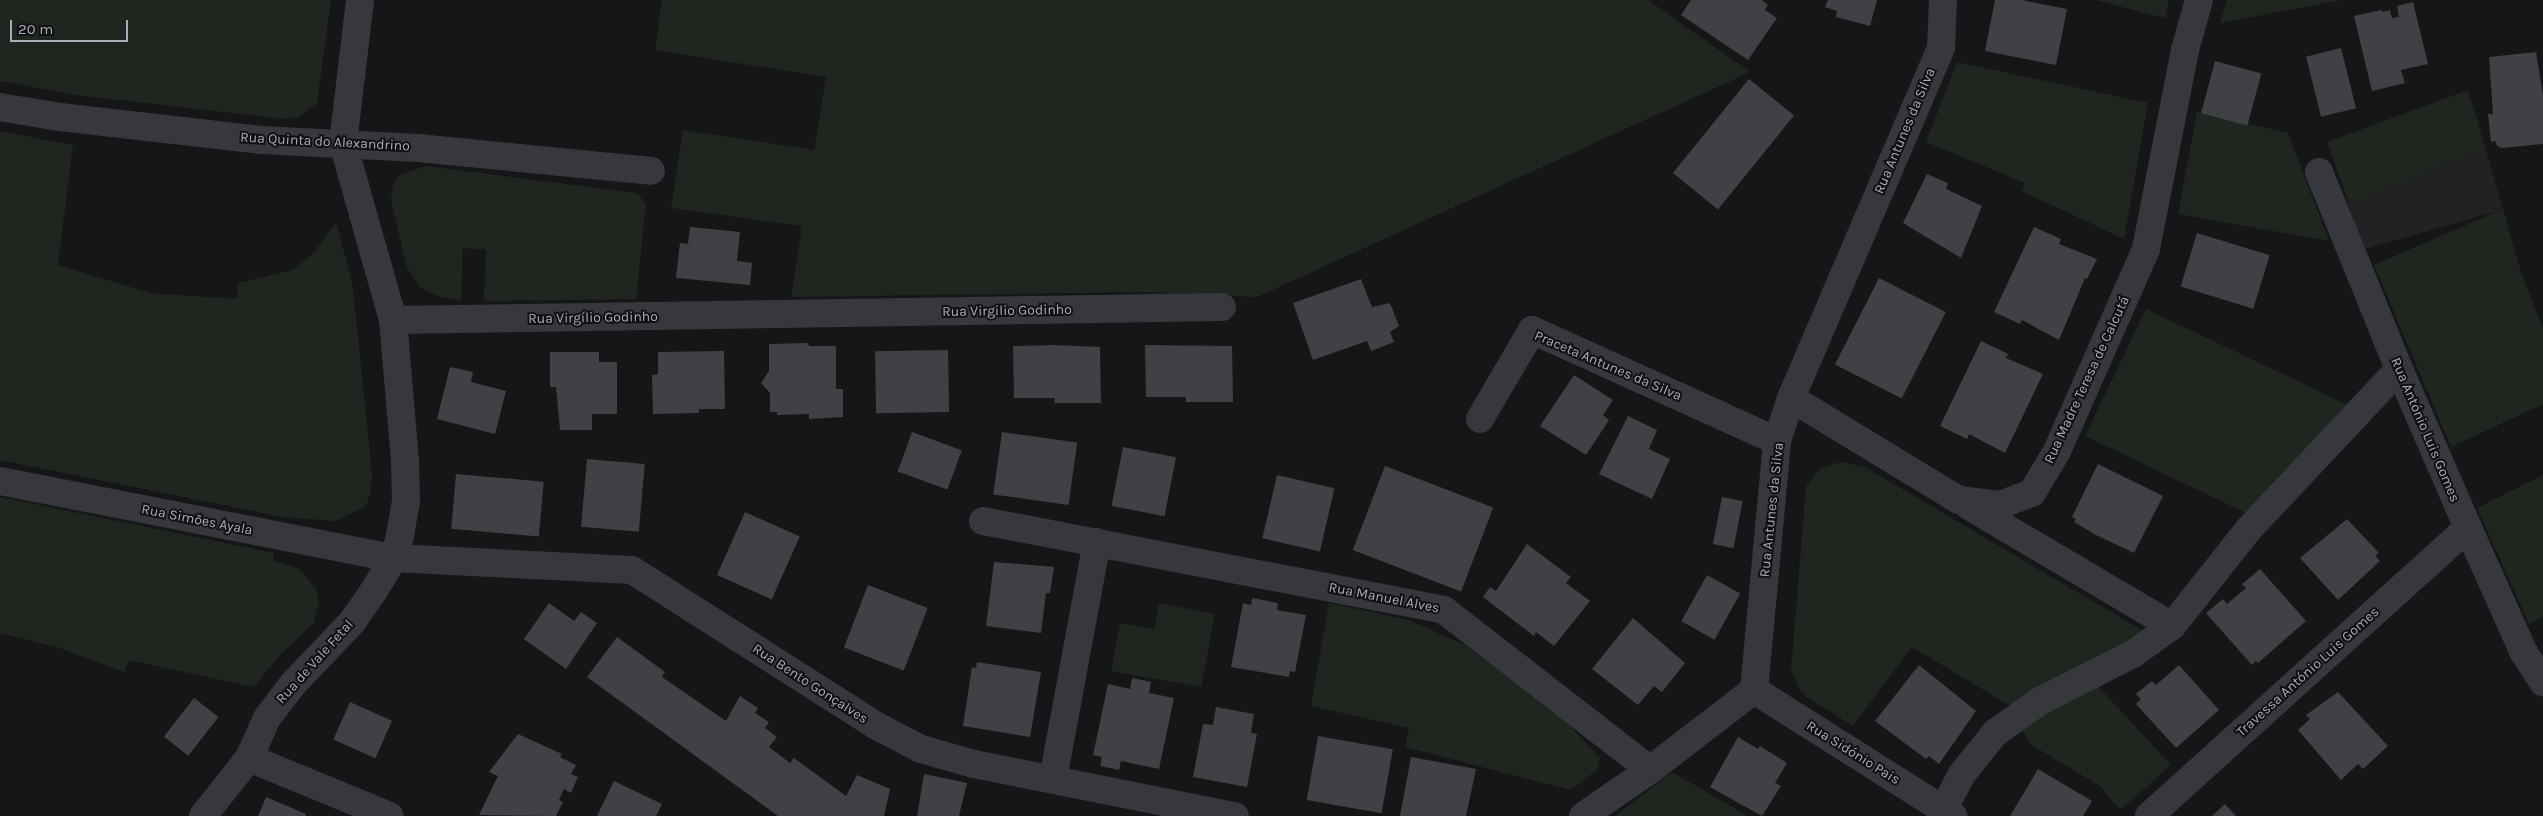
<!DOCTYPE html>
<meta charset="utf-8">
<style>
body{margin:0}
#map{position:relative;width:2543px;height:816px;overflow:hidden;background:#161618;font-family:Karla,sans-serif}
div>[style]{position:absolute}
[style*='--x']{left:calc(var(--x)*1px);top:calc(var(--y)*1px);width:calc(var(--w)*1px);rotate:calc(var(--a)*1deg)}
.built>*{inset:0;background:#222225;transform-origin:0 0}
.green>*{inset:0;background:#1e261f}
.building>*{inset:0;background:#404145;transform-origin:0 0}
.minor>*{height:28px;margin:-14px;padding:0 14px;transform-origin:14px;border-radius:14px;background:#37383d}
span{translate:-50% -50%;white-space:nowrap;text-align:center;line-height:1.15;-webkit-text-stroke:4px #111113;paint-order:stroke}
.street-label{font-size:14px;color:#a8adb8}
.scale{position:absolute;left:10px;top:20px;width:118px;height:22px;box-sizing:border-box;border:2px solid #a8adb8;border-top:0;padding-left:6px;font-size:15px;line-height:18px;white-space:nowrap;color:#a8adb8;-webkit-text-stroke:4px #111113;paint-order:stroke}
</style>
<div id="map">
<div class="built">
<div style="left:2485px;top:147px;width:65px;height:147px;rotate:74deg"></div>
</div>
<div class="green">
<div style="clip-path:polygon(0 0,331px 0,317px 103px,299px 117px,284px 119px,76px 95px,0 81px)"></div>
<div style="clip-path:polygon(662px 0,1648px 0,1750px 72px,1257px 297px,1140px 292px,791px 297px,802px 226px,671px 208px,683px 130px,814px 150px,826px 77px,655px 50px)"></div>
<div style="clip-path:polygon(2095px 0,2169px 0,2165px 18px)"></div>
<div style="clip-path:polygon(2227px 0,2342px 0,2220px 23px)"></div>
<div style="clip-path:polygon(1957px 62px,2148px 103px,2124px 239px,2022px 191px,2025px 183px,1926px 142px)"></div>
<div style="clip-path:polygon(2468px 90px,2485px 147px,2350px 205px,2327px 142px)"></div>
<div style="clip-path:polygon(2197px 112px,2288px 133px,2329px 241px,2178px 214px)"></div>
<div style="clip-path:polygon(0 131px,73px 145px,58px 265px,150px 293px,237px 299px,238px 283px,292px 270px,313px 254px,336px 222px,352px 282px,359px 347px,372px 474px,371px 490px,366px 506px,336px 521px,283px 517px,0 460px)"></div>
<div style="clip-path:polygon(426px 166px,637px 193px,646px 204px,636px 299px,484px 301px,486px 250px,463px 248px,461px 300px,440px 297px,421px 288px,407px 268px,391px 200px,393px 185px,400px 175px)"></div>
<div style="clip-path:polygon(2503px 209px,2521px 272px,2543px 329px,2543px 404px,2451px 447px,2374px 265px)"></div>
<div style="clip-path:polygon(2146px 309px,2352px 407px,2248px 514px,2085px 436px)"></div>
<div style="clip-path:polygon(1841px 462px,1865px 467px,2145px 632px,2012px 707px,1912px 647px,1853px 726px,1808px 698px,1799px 689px,1791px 670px,1806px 487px,1820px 468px)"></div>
<div style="clip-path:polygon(2543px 475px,2543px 617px,2529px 624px,2477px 508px)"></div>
<div style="clip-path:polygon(0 497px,274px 553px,273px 561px,300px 569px,316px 589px,319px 601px,314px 623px,278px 657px,254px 687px,129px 660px,124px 672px,57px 647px,0 633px)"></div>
<div style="clip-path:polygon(1159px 603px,1215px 614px,1201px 687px,1111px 671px,1120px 623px,1154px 629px)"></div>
<div style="clip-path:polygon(1329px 603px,1409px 620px,1465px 645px,1560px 715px,1600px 758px,1597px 770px,1571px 790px,1405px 747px,1409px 728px,1311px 706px)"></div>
<div style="clip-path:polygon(2095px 683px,2171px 765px,2120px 810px,2100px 786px,2030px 744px,2021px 728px)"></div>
<div style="clip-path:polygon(1672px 772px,1748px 816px,1615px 816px)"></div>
</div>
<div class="building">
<div style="clip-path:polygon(1691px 0,1762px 0,1768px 5px,1765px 10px,1777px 18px,1748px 60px,1681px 15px)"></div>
<div style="clip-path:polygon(1828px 0,1877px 0,1870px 26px,1836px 17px,1837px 11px,1825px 7px)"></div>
<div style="clip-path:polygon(1995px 0,2021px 0,2067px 9px,2056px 65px,1985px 51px)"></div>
<div style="clip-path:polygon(2413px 2px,2428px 64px,2401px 70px,2405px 83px,2372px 91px,2354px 16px,2382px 10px,2382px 12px,2390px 10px,2392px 18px,2399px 17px,2397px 6px)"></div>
<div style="left:2341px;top:48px;width:62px;height:36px;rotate:76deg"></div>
<div style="clip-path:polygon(2536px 52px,2543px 95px,2543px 144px,2502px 148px,2497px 146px,2496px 141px,2491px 142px,2488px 114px,2493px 114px,2489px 57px)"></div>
<div style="left:2215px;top:61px;width:48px;height:54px;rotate:15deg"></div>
<div style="left:1749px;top:79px;width:58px;height:121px;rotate:39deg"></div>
<div style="clip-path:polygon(1927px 174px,1948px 183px,1946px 189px,1982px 206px,1961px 258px,1903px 223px)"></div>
<div style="clip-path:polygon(690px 227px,740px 232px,737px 261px,752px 263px,750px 285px,676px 278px,680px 243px,688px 244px)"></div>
<div style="clip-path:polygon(2034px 227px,2061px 239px,2059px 244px,2097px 259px,2087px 279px,2085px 278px,2059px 340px,2022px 320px,2020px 324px,1994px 312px)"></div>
<div style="left:2197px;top:233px;width:76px;height:56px;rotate:17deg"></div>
<div style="left:1879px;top:278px;width:75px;height:97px;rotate:27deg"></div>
<div style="clip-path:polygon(1361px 279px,1372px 307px,1390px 303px,1399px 326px,1390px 332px,1394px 342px,1371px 351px,1367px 341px,1313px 360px,1293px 303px)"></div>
<div style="clip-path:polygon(1981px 341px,2008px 354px,2006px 358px,2043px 374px,2005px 453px,1969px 434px,1967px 439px,1940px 426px)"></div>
<div style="clip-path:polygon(808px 343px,809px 346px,836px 346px,836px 389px,843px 389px,843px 417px,809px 419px,809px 414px,777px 415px,777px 412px,770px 412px,770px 393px,761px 383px,769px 371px,769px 344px)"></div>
<div style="clip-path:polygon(1054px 345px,1100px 347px,1101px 403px,1054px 403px,1055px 398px,1014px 398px,1013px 346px)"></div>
<div style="clip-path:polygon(1145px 345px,1232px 346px,1233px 402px,1186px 402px,1186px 397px,1146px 397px)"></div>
<div style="left:948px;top:350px;width:62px;height:73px;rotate:89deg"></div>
<div style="clip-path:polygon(724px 351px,725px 409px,699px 409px,699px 413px,653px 414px,652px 375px,658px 374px,658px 352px)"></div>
<div style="clip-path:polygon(550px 352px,599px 352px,599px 362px,617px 362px,617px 414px,592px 414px,592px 430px,560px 430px,556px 387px,550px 387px)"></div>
<div style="clip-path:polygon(450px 367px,473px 372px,471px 382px,506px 391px,495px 434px,437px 419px)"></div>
<div style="clip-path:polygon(1574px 375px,1613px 400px,1603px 415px,1609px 420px,1586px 455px,1540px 426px)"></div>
<div style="clip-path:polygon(1628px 416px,1657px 430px,1649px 449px,1670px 459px,1652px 499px,1599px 474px)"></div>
<div style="left:912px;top:432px;width:53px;height:42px;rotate:20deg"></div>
<div style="left:1002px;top:432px;width:76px;height:63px;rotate:8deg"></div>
<div style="left:1123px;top:447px;width:54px;height:60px;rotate:11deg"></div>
<div style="left:587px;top:459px;width:58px;height:68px;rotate:5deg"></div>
<div style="clip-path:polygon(2098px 464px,2163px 496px,2134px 553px,2096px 535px,2074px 522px,2076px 519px,2072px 517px)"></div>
<div style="left:1385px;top:466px;width:116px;height:90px;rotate:21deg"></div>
<div style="left:456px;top:474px;width:88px;height:55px;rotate:5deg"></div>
<div style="left:1277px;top:475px;width:59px;height:65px;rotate:13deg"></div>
<div style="left:1722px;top:497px;width:21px;height:48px;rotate:11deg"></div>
<div style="left:745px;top:512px;width:60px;height:69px;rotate:24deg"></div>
<div style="clip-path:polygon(2347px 519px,2379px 553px,2375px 556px,2380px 561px,2338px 600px,2300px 558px)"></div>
<div style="clip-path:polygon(1527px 544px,1571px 577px,1566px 583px,1590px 601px,1554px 646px,1536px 632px,1534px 636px,1483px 597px,1490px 587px,1496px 591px)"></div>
<div style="clip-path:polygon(994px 562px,1054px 567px,1050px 593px,1046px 593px,1041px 633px,986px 626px)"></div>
<div style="clip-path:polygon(2260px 569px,2306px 621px,2258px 663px,2256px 661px,2252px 665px,2206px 613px,2223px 599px,2227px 604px,2246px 588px,2242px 584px)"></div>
<div style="left:1707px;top:575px;width:38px;height:53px;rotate:29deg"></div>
<div style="left:868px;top:585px;width:64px;height:67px;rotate:21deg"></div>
<div style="clip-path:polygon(1252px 598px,1278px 603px,1277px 610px,1306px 615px,1295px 672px,1290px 671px,1289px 677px,1231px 667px,1243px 603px,1251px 605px)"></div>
<div style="clip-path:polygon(549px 603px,574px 621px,581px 612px,597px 623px,566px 669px,524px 639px)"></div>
<div style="clip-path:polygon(1633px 618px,1685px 663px,1662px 692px,1654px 686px,1638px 705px,1592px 669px)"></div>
<div style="clip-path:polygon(617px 637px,665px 672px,662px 677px,726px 721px,740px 696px,758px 708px,755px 713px,769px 722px,765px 728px,777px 737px,769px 747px,790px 763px,794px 758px,846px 796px,857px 775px,890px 789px,884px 816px,778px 816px,587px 677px)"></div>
<div style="clip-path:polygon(977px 662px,1041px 672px,1030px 737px,963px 726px,972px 667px,976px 668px)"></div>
<div style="clip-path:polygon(1919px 665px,1976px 711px,1939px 764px,1929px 756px,1926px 759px,1875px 721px)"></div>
<div style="clip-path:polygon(2179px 665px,2219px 710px,2176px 748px,2136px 704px,2141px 699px,2136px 694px,2152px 681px,2156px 685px)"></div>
<div style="clip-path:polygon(1132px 678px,1151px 682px,1149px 693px,1174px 698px,1159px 769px,1121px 761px,1119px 770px,1100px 766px,1102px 757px,1093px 755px,1108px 684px,1130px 689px)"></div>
<div style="clip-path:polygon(2338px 692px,2388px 746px,2363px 769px,2358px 764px,2341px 780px,2298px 730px,2310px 719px,2306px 715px)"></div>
<div style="left:194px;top:698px;width:31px;height:49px;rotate:38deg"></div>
<div style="left:350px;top:702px;width:46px;height:41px;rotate:24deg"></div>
<div style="clip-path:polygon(1216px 707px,1254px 714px,1251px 733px,1257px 734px,1247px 787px,1193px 777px,1203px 724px,1213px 725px)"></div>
<div style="clip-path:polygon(518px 734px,562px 754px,560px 757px,576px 765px,571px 774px,578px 777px,571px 793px,564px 789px,559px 800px,563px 802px,556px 816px,479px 815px,498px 776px,489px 772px)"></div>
<div style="left:1318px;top:736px;width:76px;height:65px;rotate:10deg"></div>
<div style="clip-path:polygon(1738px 737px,1758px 749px,1760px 746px,1787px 763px,1775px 783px,1781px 786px,1762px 816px,1710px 787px)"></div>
<div style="clip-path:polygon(1411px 757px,1476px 769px,1466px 816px,1400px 816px)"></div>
<div style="clip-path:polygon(2038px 769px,2092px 801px,2083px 816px,2010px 816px)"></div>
<div style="clip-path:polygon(924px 774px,967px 783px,959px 816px,917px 816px)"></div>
<div style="clip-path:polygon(614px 781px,662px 804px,656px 816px,597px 816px)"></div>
<div style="clip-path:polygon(266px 797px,306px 814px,305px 816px,258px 816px)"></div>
<div style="clip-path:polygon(2225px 804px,2236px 816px,2212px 816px)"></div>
</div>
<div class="minor">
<div style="--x:0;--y:107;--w:61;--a:9.5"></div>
<div style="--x:60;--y:117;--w:202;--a:6.5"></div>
<div style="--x:261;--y:140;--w:157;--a:2.9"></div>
<div style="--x:418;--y:148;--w:234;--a:5.6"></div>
<div style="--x:2319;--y:172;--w:213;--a:67.9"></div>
<div style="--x:2399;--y:369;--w:173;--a:66.5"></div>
<div style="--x:2468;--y:528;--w:137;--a:65.9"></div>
<div style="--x:2524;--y:653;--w:35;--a:57"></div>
<div style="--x:393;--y:320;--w:829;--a:-0.9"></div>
<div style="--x:1791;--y:398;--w:197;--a:31.3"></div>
<div style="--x:1959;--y:500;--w:41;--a:7"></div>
<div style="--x:2000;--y:505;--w:34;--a:-21"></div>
<div style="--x:2032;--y:493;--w:49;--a:-59.2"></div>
<div style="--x:2057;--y:451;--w:221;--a:-66.2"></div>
<div style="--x:2146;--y:249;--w:203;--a:-78.9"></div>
<div style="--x:2185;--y:50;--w:52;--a:-74.4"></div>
<div style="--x:1480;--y:419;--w:103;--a:-59.7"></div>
<div style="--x:1532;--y:330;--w:269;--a:24.4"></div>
<div style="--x:0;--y:481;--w:401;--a:11.1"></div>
<div style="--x:394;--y:558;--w:238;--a:2.9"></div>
<div style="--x:632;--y:570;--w:288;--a:32.5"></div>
<div style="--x:875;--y:725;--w:52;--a:27.6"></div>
<div style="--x:921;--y:749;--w:55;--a:15.8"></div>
<div style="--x:974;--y:764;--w:266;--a:11.3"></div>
<div style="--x:1969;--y:506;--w:236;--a:30.6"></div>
<div style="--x:983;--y:521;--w:470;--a:10.9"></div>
<div style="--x:1444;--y:610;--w:261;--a:37.8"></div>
<div style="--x:1754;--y:690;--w:236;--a:32.3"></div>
<div style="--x:249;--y:758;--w:152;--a:22.4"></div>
<div style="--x:1053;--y:779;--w:241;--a:-79.5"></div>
<div style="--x:203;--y:816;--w:74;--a:-51.6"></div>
<div style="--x:249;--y:758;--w:44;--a:-65.8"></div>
<div style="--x:267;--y:718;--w:43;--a:-52.6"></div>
<div style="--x:293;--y:684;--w:86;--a:-46.4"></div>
<div style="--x:352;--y:622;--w:39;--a:-55"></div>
<div style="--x:374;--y:590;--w:38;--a:-58"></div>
<div style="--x:394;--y:558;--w:24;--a:-75"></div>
<div style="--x:400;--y:535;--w:35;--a:-80"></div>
<div style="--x:406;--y:501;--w:41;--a:-91.4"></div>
<div style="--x:405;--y:460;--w:141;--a:-94.9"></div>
<div style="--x:393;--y:320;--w:184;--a:-105.8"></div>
<div style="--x:343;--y:143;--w:144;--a:-83.2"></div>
<div style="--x:1583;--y:816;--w:81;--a:-34.5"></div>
<div style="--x:1650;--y:770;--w:131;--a:-37.6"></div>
<div style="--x:1754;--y:690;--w:250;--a:-84.7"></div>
<div style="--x:1777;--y:441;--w:45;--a:-72"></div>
<div style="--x:1791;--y:398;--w:381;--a:-66.8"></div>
<div style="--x:1941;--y:48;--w:48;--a:-87.6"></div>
<div style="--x:1940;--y:816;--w:47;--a:-62.4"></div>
<div style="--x:1962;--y:774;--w:53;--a:-51.2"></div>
<div style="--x:1995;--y:733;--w:55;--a:-35.4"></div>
<div style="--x:2040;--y:701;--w:104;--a:-26.8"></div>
<div style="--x:2133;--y:654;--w:48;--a:-35.7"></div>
<div style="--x:2172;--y:626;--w:122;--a:-51.6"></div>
<div style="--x:2248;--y:530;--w:221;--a:-46.8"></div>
<div style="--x:2149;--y:816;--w:430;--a:-42.1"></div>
</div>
<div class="street-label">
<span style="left:1905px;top:131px;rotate:-67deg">Rua Antunes da Silva</span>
<span style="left:325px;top:142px;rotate:3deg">Rua Quinta do Alexandrino</span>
<span style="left:1007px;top:311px;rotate:-1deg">Rua Virgilio Godinho</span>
<span style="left:593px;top:318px;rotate:-1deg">Rua Virgílio Godinho</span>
<span style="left:1608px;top:366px;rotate:23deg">Praceta Antunes da Silva</span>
<span style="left:2087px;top:380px;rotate:-65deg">Rua Madre Teresa de Calcutá</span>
<span style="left:2425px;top:430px;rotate:67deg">Rua António Luis Gomes</span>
<span style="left:1772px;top:510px;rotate:-84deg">Rua Antunes da Silva</span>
<span style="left:197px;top:520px;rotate:11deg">Rua Simões Ayala</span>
<span style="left:1384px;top:598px;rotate:11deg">Rua Manuel Alves</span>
<span style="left:315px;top:662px;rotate:-48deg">Rua de Vale Fetal</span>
<span style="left:2308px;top:672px;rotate:-42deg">Travessa António Luis Gomes</span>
<span style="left:810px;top:684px;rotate:33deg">Rua Bento Gonçalves</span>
<span style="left:1853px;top:753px;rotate:32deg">Rua Sidónio Pais</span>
</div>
<div class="scale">20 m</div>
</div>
